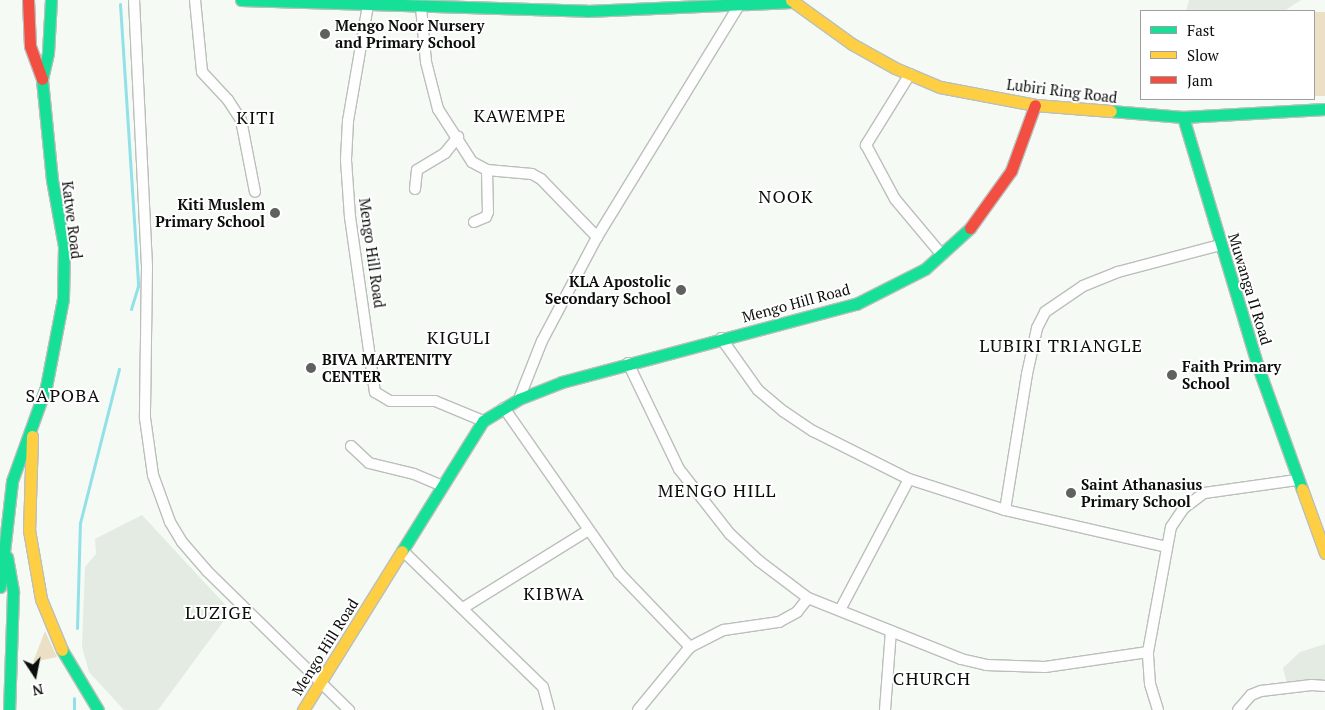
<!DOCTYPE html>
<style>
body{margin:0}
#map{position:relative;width:1325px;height:710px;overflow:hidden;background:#f5faf5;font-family:"PT Serif",serif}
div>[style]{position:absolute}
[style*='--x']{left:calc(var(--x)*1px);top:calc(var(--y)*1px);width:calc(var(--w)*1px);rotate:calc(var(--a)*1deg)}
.built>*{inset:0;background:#e3ebe2}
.green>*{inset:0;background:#ebe0c6;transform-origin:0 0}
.stream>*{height:3px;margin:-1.5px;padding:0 1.5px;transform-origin:1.5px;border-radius:1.5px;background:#92e1e8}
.roads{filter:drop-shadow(1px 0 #bbbfbb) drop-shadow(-1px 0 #bbbfbb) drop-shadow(0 1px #bbbfbb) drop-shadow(0 -1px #bbbfbb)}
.street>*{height:10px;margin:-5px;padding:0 5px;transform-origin:5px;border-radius:5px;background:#fefefe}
.fast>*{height:11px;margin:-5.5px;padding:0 5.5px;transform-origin:5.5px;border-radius:5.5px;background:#16e098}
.slow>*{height:11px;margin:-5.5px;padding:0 5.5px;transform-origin:5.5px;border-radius:5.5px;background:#ffcf43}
.jam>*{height:11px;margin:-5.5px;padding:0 5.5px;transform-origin:5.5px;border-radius:5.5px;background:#f24e42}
.dots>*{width:14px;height:14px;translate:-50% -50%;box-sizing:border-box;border:2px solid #fff;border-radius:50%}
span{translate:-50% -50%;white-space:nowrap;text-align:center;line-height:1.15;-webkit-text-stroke:4px #fff;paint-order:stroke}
.poi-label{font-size:15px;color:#0c0e0c;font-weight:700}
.left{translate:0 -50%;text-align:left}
.right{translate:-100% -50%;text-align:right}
.street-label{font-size:15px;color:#0c0e0c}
.quarter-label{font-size:18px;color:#0c0e0c;letter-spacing:1px}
.legend{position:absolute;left:1140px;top:10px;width:175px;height:90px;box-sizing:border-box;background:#fff;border:1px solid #9e9f9e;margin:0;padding:6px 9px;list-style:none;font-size:15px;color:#0c0e0c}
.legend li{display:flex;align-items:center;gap:10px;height:25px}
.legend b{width:25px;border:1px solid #9e9f9e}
.north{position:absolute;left:10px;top:650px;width:50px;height:50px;-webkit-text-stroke:4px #fff;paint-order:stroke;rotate:169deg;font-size:14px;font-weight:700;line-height:20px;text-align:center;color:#0c0e0c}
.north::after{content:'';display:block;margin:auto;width:18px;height:22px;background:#0c0e0c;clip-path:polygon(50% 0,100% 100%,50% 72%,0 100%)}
</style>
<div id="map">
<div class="built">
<div style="clip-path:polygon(1189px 0,1301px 0,1284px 11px,1186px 11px)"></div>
<div style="clip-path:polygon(142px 515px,231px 611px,158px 710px,124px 710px,89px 672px,82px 647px,85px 567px,96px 554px,95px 539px)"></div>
<div style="clip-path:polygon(1325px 644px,1325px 684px,1288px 687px,1283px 668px,1300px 652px)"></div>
</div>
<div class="green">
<div style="left:1325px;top:12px;width:84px;height:13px;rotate:90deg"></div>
<div style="clip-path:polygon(45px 631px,57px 657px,33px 662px)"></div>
</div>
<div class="stream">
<div style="--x:120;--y:4;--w:283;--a:86.3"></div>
<div style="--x:138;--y:286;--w:24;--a:107"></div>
<div style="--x:77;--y:628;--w:105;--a:-88.4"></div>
<div style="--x:80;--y:523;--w:159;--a:-75.8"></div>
<div style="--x:74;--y:698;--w:12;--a:90"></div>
</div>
<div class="roads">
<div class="street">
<div style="--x:134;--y:0;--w:267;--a:87.2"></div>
<div style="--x:147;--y:267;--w:151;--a:90.8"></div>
<div style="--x:145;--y:418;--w:58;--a:82"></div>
<div style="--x:153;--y:475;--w:50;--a:70.1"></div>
<div style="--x:170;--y:522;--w:23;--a:59"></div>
<div style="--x:182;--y:542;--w:38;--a:49"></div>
<div style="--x:207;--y:571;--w:199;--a:44.4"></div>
<div style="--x:195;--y:0;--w:72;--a:84.4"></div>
<div style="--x:202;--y:72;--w:38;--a:47"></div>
<div style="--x:228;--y:100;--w:24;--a:57"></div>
<div style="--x:241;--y:120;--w:73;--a:79"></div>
<div style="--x:368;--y:5;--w:118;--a:99.8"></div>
<div style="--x:348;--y:121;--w:39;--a:93"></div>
<div style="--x:346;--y:160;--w:57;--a:86"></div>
<div style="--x:350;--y:217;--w:177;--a:81.9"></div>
<div style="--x:375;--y:392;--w:17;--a:31"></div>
<div style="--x:390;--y:401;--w:45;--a:0"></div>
<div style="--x:435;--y:401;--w:52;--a:22.6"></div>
<div style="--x:421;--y:7;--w:55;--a:84.8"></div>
<div style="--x:426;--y:62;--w:49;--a:75.7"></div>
<div style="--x:438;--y:109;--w:63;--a:57.3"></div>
<div style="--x:472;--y:162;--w:17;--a:28"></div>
<div style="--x:487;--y:170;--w:45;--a:5.1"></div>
<div style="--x:532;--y:174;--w:10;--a:29"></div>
<div style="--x:541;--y:179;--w:81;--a:46"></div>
<div style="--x:910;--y:74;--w:84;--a:121.8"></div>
<div style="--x:866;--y:145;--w:61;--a:61.8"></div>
<div style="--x:895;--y:199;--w:73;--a:50"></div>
<div style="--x:415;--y:189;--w:19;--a:-84"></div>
<div style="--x:417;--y:170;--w:33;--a:-31"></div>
<div style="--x:445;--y:153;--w:21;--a:-51"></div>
<div style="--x:474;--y:222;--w:13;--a:-23"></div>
<div style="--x:486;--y:217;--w:5;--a:-68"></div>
<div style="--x:488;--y:212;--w:42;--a:-91.4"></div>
<div style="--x:721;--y:338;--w:64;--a:54.6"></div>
<div style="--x:758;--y:390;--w:33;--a:40"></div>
<div style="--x:783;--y:411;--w:36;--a:34"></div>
<div style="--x:813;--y:431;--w:107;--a:26.6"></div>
<div style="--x:909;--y:479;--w:101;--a:17.9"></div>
<div style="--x:1005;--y:510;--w:165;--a:12.9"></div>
<div style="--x:628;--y:363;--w:118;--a:64.3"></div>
<div style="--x:679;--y:469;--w:83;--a:51.9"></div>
<div style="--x:730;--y:534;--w:40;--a:43"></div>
<div style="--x:759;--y:561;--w:61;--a:37.1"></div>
<div style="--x:808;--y:598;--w:165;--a:21.7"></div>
<div style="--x:961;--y:659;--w:26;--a:13"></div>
<div style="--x:986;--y:665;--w:59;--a:1.9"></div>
<div style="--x:1045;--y:667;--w:104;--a:-8.3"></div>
<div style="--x:519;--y:399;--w:62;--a:-68.4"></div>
<div style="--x:542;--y:341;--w:118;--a:-62.1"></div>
<div style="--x:597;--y:237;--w:270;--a:-58.5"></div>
<div style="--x:504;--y:408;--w:201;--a:55.1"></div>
<div style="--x:619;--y:573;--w:103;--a:46.2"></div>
<div style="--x:351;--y:446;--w:25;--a:43"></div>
<div style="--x:369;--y:463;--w:46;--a:13.7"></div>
<div style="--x:414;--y:474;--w:30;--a:23"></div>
<div style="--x:1005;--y:510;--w:138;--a:-80.8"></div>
<div style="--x:1027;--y:374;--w:47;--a:-77.7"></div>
<div style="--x:1037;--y:328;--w:18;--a:-63"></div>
<div style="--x:1045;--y:312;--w:46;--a:-34.4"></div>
<div style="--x:1083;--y:286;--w:38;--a:-22"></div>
<div style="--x:1118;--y:272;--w:106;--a:-14.8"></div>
<div style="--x:403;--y:551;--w:195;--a:44.2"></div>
<div style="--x:543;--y:687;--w:24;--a:75"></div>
<div style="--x:463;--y:608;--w:146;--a:-31.8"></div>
<div style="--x:840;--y:610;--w:148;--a:-62.2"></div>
<div style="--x:638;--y:710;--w:82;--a:-50.5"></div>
<div style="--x:690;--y:647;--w:38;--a:-27"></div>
<div style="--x:724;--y:630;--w:56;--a:-8.3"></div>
<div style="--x:779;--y:622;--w:21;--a:-29"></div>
<div style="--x:797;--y:612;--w:18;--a:-52"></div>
<div style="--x:885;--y:710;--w:79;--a:-85.7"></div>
<div style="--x:1158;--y:710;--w:27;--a:-107"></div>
<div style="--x:1150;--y:684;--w:32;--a:-94"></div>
<div style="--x:1148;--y:652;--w:127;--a:-79.6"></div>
<div style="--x:1171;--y:527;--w:23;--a:-56"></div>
<div style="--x:1184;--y:508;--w:25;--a:-37"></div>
<div style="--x:1204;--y:493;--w:94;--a:-8"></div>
<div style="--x:1238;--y:710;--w:20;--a:-49"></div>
<div style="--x:1251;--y:695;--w:11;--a:-22"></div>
<div style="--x:1261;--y:691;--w:51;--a:-6.7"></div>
<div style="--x:1312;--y:685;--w:13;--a:4"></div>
</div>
<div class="fast">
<div style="--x:241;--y:0;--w:346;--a:1.8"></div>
<div style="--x:587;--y:11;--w:205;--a:-2.5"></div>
<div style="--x:1111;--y:111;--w:72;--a:4.8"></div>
<div style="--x:1183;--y:117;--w:142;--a:-3.2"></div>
<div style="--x:1183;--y:117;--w:261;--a:73.3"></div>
<div style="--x:1258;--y:367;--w:130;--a:70.2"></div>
<div style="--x:402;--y:551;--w:153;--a:-58.1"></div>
<div style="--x:483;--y:421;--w:42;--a:-31.4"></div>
<div style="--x:519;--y:399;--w:46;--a:-21.6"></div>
<div style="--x:562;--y:382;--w:304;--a:-14.9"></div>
<div style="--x:856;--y:304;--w:77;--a:-26.9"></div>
<div style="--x:925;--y:269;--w:61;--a:-42.3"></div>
<div style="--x:7;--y:557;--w:36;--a:80"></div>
<div style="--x:13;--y:592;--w:118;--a:91.9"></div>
<div style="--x:0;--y:587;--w:107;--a:-83.5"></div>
<div style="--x:12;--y:481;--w:100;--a:-70.1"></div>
<div style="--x:46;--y:387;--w:90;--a:-79.1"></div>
<div style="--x:63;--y:299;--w:53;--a:-88.9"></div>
<div style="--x:64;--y:246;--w:67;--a:-100.3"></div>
<div style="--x:52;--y:180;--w:101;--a:-95.7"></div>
<div style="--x:42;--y:79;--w:27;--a:-77"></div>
<div style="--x:48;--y:53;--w:53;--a:-86.8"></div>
<div style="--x:62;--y:650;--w:70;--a:59"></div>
</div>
<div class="slow">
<div style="--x:791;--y:0;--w:75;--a:35.8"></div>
<div style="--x:852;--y:44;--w:49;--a:29.2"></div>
<div style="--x:895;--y:68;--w:49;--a:22.9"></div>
<div style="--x:940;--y:87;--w:97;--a:10.7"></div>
<div style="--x:1035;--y:105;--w:76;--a:4.5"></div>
<div style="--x:32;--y:436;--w:94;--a:91.8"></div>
<div style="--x:29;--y:530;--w:70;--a:80.1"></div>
<div style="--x:41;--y:599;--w:55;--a:67.6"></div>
<div style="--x:1302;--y:489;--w:68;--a:70.2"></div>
<div style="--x:303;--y:710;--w:187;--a:-58.1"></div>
</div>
<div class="jam">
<div style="--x:28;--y:0;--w:46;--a:87.5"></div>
<div style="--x:30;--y:46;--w:35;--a:70"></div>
<div style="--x:970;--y:228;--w:70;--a:-54.3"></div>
<div style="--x:1011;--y:171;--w:70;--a:-70"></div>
</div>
</div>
<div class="dots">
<div style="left:325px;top:34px;background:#5e615e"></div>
<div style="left:275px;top:213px;background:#5e615e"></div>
<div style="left:681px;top:290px;background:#5e615e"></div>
<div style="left:311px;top:368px;background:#5e615e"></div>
<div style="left:1172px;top:375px;background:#5e615e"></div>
<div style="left:1071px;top:493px;background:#5e615e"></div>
</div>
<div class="poi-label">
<span class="left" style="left:335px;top:34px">Mengo Noor Nursery<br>and Primary School</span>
<span class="right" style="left:265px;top:213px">Kiti Muslem<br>Primary School</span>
<span class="right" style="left:671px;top:290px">KLA Apostolic<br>Secondary School</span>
<span class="left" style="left:322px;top:368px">BIVA MARTENITY<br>CENTER</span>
<span class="left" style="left:1182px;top:375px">Faith Primary<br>School</span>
<span class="left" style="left:1081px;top:493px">Saint Athanasius<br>Primary School</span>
</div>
<div class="street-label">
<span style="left:1062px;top:91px;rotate:7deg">Lubiri Ring Road</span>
<span style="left:72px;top:220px;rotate:83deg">Katwe Road</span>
<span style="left:372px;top:253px;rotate:82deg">Mengo Hill Road</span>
<span style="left:1250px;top:289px;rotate:73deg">Muwanga II Road</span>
<span style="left:796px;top:303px;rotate:-15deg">Mengo Hill Road</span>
<span style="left:325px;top:647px;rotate:-58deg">Mengo Hill Road</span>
</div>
<div class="quarter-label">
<span style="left:520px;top:115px">KAWEMPE</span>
<span style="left:256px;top:117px">KITI</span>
<span style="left:786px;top:196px">NOOK</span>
<span style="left:459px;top:337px">KIGULI</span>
<span style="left:1061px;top:345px">LUBIRI TRIANGLE</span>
<span style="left:63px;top:395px">SAPOBA</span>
<span style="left:717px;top:490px">MENGO HILL</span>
<span style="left:554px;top:593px">KIBWA</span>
<span style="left:219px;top:612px">LUZIGE</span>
<span style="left:932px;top:678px">CHURCH</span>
</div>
<ul class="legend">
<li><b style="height:6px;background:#16e098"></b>Fast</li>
<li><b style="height:6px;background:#ffcf43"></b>Slow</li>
<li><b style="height:6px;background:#f24e42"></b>Jam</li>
</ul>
<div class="north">N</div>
</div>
